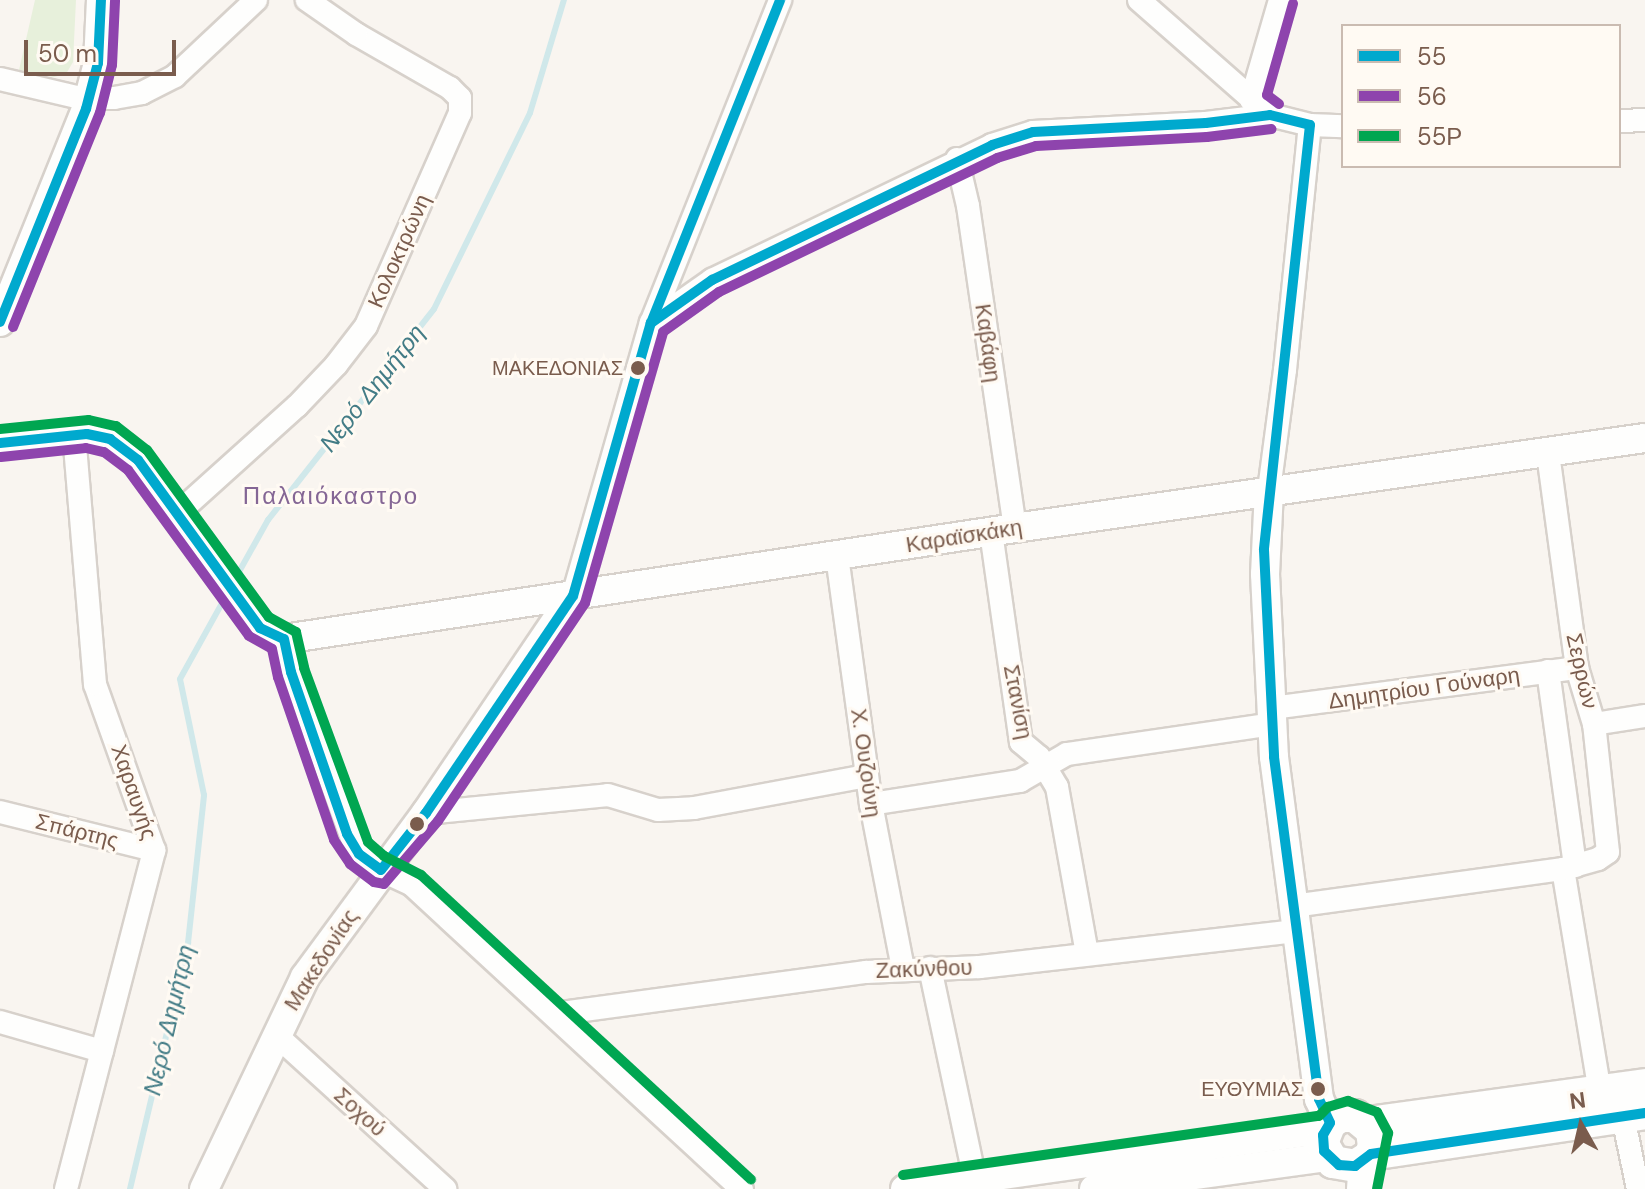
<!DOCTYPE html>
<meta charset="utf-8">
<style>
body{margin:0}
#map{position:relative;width:1645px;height:1189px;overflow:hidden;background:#f9f5f0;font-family:"DM Sans",sans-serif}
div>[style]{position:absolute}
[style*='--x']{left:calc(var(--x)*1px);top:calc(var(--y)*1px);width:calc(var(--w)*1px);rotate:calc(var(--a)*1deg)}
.green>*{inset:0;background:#e7f0db}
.stream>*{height:6px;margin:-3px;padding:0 3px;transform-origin:3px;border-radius:3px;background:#d0e8ea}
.roads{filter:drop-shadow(2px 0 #d7d1cb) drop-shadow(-2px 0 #d7d1cb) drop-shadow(0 2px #d7d1cb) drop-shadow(0 -2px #d7d1cb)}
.minor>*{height:22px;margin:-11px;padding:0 11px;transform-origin:11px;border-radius:11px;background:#fefefd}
.tertiary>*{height:28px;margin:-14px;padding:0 14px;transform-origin:14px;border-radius:14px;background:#fefefd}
.secondary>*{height:32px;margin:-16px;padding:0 16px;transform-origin:16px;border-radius:16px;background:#fefefd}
.bus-1>*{height:10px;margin:-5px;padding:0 5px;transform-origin:5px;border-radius:5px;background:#00a9ce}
.bus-2>*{height:10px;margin:-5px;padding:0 5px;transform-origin:5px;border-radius:5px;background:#8e44ad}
.bus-3>*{height:10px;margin:-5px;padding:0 5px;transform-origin:5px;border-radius:5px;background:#00a651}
.dots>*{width:22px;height:22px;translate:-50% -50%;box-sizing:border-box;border:4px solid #fffaf3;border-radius:50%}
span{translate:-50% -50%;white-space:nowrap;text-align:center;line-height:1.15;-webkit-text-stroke:6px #fffaf3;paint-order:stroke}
.bus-label{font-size:20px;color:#7a5c4d}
.right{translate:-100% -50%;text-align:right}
.street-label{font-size:22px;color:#7a5c4d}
.water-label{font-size:24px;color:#437c86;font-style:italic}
.neighbourhood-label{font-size:24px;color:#846695;letter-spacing:2px}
.legend{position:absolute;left:1341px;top:24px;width:280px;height:144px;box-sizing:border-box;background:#fffaf3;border:2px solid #cabbb1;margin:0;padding:10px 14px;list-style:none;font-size:24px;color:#7a5c4d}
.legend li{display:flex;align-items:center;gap:16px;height:40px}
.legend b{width:40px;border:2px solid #cabbb1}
.north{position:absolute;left:1541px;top:1085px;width:80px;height:80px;-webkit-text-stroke:6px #fffaf3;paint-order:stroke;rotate:352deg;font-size:22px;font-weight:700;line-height:32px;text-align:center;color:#7a5c4d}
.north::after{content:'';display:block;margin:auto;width:28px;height:36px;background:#7a5c4d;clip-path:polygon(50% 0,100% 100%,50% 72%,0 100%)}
.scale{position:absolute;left:24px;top:40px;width:152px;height:36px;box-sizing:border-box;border:4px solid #7a5c4d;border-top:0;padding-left:10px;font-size:24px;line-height:28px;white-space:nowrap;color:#7a5c4d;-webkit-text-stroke:6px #fffaf3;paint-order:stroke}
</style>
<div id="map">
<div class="green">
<div style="clip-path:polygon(35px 0,76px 0,73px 62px,66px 74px,54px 77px,19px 70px)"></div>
</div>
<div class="stream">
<div style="--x:235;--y:579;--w:68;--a:-60.8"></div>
<div style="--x:268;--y:520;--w:268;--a:-51.8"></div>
<div style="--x:434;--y:309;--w:218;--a:-63.9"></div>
<div style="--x:530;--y:113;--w:118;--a:-73.3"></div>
<div style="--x:130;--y:1189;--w:253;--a:-76.7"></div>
<div style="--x:188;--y:943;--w:149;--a:-83.8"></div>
<div style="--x:204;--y:795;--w:118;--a:-101.7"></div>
<div style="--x:180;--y:679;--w:95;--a:-61"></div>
</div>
<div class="roads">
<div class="minor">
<div style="--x:1139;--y:0;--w:174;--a:41.3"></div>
<div style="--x:1270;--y:115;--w:41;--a:14"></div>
<div style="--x:1310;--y:125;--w:33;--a:2"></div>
<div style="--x:0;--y:79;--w:83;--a:13.2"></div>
<div style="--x:81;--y:98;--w:33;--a:0"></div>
<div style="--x:114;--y:98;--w:28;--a:-10"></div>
<div style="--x:142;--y:93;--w:37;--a:-27"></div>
<div style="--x:175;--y:76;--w:111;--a:-43.2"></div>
<div style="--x:1251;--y:100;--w:104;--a:-73.8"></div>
<div style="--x:1619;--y:121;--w:26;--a:-2"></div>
<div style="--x:957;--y:159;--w:48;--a:76.8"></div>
<div style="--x:968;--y:206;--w:325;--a:81.7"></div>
<div style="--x:651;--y:323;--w:75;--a:-35.2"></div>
<div style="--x:712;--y:280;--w:311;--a:-25.7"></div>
<div style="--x:992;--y:145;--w:43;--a:-17.6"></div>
<div style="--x:1033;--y:132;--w:173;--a:-3"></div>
<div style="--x:1206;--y:123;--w:64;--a:-7.1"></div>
<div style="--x:1269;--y:490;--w:121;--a:-82.4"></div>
<div style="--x:1285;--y:370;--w:246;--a:-84.2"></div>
<div style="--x:178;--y:513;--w:160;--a:-42"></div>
<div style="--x:297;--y:406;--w:57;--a:-46.4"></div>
<div style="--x:336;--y:365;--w:49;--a:-52.4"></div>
<div style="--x:366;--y:326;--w:233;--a:-66.2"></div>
<div style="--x:460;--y:113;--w:15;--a:-90"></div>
<div style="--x:460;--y:98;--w:14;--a:-135"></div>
<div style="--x:450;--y:88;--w:108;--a:-150.1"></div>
<div style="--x:356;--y:34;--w:60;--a:-145.2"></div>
<div style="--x:991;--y:532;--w:212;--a:81.9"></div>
<div style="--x:1021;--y:742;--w:23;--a:40"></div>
<div style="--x:1039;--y:757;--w:35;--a:59"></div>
<div style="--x:1057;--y:787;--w:170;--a:79.8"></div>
<div style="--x:837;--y:556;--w:250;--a:82.2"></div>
<div style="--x:871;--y:804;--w:167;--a:79"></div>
<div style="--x:573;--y:596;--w:284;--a:-74.1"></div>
<div style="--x:651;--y:323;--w:348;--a:-68.2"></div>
<div style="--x:284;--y:639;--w:34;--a:78"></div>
<div style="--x:291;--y:672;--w:189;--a:69.9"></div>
<div style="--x:356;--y:850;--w:27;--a:42"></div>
<div style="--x:376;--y:868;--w:40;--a:25"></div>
<div style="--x:412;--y:885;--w:449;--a:42.7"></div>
<div style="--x:1548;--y:671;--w:197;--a:82.1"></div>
<div style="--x:1272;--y:708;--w:308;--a:-7.5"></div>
<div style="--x:1594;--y:724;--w:52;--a:-8.9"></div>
<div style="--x:871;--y:804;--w:151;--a:-8.8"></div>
<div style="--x:1020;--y:781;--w:54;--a:-29.9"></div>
<div style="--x:1067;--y:754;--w:207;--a:-8.3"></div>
<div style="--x:0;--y:812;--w:159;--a:13.9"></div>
<div style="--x:426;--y:813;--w:183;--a:-5.6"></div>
<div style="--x:608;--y:795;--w:52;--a:16.7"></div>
<div style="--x:658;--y:810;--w:36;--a:-3"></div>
<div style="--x:694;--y:808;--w:176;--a:-10.5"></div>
<div style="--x:1563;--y:869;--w:226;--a:80.6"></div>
<div style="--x:1293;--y:906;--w:273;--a:-7.8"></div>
<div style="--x:1563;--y:869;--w:36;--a:-16"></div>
<div style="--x:1598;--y:859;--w:12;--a:-35"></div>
<div style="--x:1608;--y:852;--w:129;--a:-96.2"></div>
<div style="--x:1594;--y:724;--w:59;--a:-106.9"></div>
<div style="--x:1577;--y:668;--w:217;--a:-97.7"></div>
<div style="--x:930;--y:968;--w:216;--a:78"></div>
<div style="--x:554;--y:1014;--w:315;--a:-7.7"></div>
<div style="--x:866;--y:972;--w:114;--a:-2.5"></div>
<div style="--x:980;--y:967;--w:318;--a:-6.5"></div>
<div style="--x:0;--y:1022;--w:106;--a:15.9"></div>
<div style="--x:276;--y:1035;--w:229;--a:42.3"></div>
<div style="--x:1623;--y:1117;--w:74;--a:78.2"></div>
<div style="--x:66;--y:1189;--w:350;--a:-75.4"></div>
<div style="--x:154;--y:850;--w:176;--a:-109.6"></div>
<div style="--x:95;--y:684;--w:250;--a:-94.8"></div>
</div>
<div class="tertiary">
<div style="--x:0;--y:322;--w:230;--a:-68"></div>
<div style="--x:86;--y:109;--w:48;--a:-75.4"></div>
<div style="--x:98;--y:63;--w:63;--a:-87.3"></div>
<div style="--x:0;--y:443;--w:87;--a:-5.9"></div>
<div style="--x:87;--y:434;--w:24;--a:12"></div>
<div style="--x:110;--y:439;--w:17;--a:31"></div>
<div style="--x:125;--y:448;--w:18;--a:43"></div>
<div style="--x:138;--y:460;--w:208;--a:54"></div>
<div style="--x:260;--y:628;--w:26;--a:25"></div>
<div style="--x:284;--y:639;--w:739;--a:-8.63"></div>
<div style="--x:1015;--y:528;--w:636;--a:-8.13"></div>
<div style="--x:1269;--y:490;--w:84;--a:92.7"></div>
<div style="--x:1265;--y:574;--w:183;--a:87.2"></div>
<div style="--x:1274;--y:757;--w:345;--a:82.5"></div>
<div style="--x:1319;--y:1099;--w:26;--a:65"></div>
<div style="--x:204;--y:1189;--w:235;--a:-64.5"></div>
<div style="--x:305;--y:977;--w:204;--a:-53.6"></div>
<div style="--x:426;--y:813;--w:262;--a:-55.9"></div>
<div style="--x:905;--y:1189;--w:425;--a:-8.1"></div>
<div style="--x:1094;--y:1189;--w:236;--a:-7.8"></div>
</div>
<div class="secondary">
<div style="--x:1368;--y:1123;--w:280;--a:-7.8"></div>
<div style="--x:1371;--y:1154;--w:277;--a:-8.5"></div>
<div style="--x:1363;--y:1189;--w:15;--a:-86"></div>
<div style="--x:1364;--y:1174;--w:29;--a:-70"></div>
<div style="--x:1374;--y:1147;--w:17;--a:-97"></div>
<div style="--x:1372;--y:1130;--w:22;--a:-141"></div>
<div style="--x:1355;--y:1116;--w:14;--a:180"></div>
<div style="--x:1341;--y:1116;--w:13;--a:148"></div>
<div style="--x:1330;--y:1123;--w:22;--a:112"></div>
<div style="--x:1322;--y:1143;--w:22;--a:60"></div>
<div style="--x:1333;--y:1162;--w:22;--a:10"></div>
<div style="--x:1355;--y:1166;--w:15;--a:-32"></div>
</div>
</div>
<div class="bus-1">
<div style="--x:0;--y:322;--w:230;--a:-68"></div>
<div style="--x:86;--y:109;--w:48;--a:-75.4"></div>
<div style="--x:98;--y:63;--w:63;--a:-87.3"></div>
<div style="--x:651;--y:323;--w:75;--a:-35.2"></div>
<div style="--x:712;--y:280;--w:311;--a:-25.7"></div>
<div style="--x:992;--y:145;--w:43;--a:-17.6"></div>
<div style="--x:1033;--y:132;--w:173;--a:-3"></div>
<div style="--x:1206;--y:123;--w:64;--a:-7.1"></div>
<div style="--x:1270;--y:115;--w:41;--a:14"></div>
<div style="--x:1310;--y:125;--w:427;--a:96.2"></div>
<div style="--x:1264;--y:550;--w:207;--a:87.2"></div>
<div style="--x:1274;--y:757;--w:345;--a:82.5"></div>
<div style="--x:1319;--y:1099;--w:26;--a:65"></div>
<div style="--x:1330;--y:1123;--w:14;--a:120"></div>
<div style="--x:1323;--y:1135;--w:16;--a:86"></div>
<div style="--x:1324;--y:1151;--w:21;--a:43"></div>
<div style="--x:1339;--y:1165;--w:16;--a:4"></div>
<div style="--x:1355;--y:1166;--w:20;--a:-37"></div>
<div style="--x:1371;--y:1154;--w:277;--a:-8.5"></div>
<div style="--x:0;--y:443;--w:87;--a:-5.9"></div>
<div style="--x:87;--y:434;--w:24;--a:12"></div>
<div style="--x:110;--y:439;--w:35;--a:37"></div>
<div style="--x:138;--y:460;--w:208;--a:54"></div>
<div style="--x:260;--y:628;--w:26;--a:25"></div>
<div style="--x:284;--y:639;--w:34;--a:78"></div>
<div style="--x:291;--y:672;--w:171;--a:70.9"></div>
<div style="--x:347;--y:834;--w:23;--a:59"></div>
<div style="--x:359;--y:854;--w:27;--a:36"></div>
<div style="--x:381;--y:870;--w:73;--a:-51.7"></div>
<div style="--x:426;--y:813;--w:262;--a:-55.9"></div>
<div style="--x:573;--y:596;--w:284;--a:-74.1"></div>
<div style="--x:651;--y:323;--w:348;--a:-68.2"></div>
</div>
<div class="bus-2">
<div style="--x:1279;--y:104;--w:15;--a:-143"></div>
<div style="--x:1267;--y:95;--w:95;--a:-74.1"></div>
<div style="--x:13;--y:327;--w:231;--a:-67.9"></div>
<div style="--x:100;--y:113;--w:49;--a:-76"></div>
<div style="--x:112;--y:65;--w:64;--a:-87.3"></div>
<div style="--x:1;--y:457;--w:85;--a:-6"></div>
<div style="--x:86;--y:448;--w:18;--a:13"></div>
<div style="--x:104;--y:452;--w:30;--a:37"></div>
<div style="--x:128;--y:470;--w:205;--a:53.9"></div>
<div style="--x:249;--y:636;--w:26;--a:29"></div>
<div style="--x:272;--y:649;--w:29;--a:78"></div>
<div style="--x:278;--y:677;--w:172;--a:71"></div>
<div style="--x:334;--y:840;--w:29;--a:56"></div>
<div style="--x:350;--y:864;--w:30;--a:37"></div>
<div style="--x:374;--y:882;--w:10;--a:11"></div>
<div style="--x:384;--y:884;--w:83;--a:-49.4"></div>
<div style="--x:438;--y:821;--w:263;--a:-56"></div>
<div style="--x:585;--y:603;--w:282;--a:-73.9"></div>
<div style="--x:663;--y:332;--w:69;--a:-35.5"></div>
<div style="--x:719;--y:292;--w:309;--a:-25.7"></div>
<div style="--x:997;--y:158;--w:41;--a:-17.1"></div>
<div style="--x:1036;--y:146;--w:171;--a:-3"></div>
<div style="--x:1207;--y:137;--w:65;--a:-7"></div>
</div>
<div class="bus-3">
<div style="--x:0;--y:429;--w:89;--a:-5.8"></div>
<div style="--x:89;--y:420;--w:28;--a:13"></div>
<div style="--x:116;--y:426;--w:39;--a:38"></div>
<div style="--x:147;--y:450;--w:207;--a:53.9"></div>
<div style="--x:269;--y:617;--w:31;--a:29"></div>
<div style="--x:296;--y:632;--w:37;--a:77"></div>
<div style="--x:304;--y:668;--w:185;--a:69.8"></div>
<div style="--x:368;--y:842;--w:21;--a:41"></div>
<div style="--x:384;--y:856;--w:42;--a:27.2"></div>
<div style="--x:421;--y:875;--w:449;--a:42.7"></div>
<div style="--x:903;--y:1175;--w:420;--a:-8.1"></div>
<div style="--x:1319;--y:1116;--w:13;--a:-45"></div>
<div style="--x:1328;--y:1107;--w:21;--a:-17"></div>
<div style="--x:1348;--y:1101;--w:31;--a:21"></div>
<div style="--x:1377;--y:1112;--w:24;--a:62"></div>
<div style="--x:1388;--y:1133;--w:57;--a:101.1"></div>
</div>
<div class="dots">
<div style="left:638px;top:368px;background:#7a5c4d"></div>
<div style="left:417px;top:824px;background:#7a5c4d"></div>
<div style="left:1318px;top:1089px;background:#7a5c4d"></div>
</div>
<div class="bus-label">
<span class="right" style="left:623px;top:368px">ΜΑΚΕΔΟΝΙΑΣ</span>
<span class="right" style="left:1303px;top:1089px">ΕΥΘΥΜΙΑΣ</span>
</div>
<div class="street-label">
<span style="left:399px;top:251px;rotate:-66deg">Κολοκτρώνη</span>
<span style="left:988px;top:343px;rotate:82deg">Καβάφη</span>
<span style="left:964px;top:536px;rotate:-9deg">Καραϊσκάκη</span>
<span style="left:1582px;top:671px;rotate:77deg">Σερρών</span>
<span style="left:1424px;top:688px;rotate:-8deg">Δημητρίου Γούναρη</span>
<span style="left:1018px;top:702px;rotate:79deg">Στανίση</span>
<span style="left:866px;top:763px;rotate:82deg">Χ. Ουζούνη</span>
<span style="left:134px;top:792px;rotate:71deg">Χαραυγής</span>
<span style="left:77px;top:831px;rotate:14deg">Σπάρτης</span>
<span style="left:321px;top:960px;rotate:-57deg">Μακεδονίας</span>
<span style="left:924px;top:969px;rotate:-2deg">Ζακύνθου</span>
<span style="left:360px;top:1112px;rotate:42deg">Σοχού</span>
</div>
<div class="water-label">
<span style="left:372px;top:388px;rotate:-52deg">Νερό Δημήτρη</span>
<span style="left:169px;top:1020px;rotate:-77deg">Νερό Δημήτρη</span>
</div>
<div class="neighbourhood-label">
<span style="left:331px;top:496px">Παλαιόκαστρο</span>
</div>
<ul class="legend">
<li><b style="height:10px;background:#00a9ce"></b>55</li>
<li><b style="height:10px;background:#8e44ad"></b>56</li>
<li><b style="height:10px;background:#00a651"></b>55Ρ</li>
</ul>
<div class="north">N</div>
<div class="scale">50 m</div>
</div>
